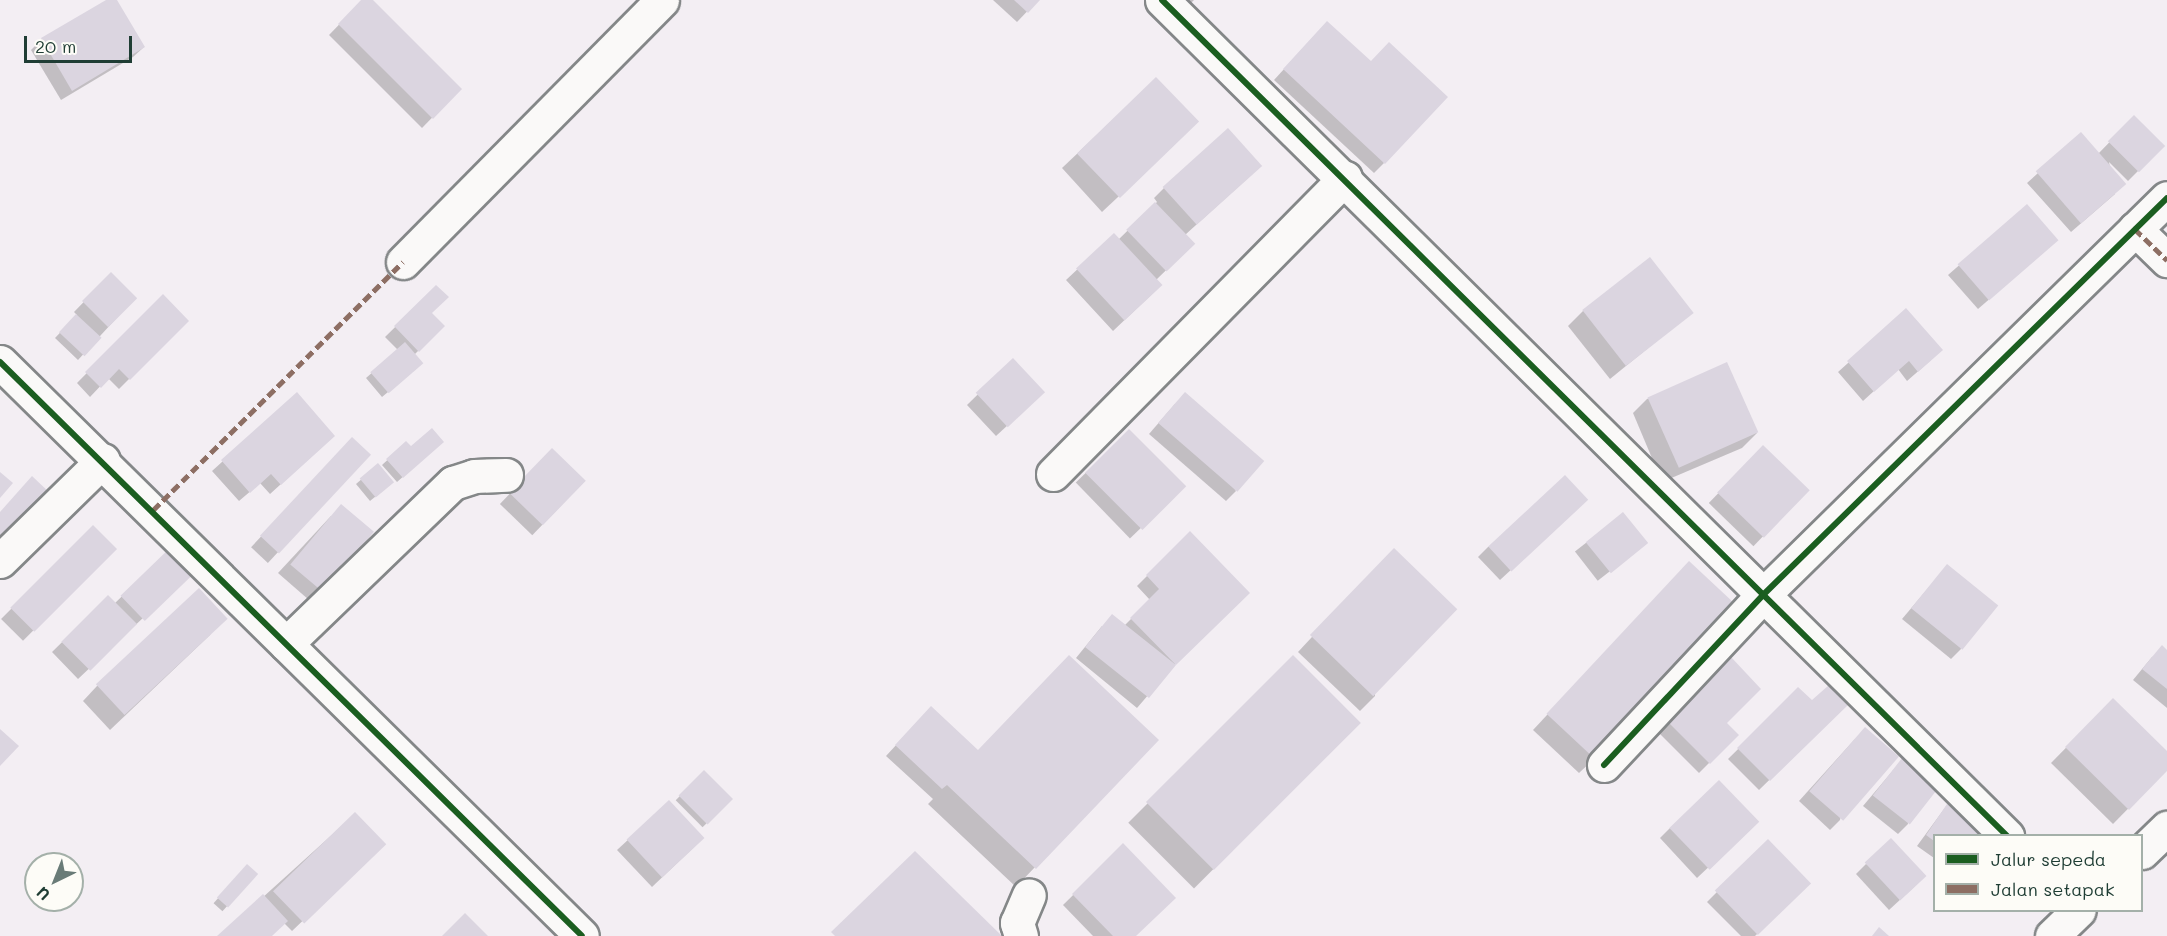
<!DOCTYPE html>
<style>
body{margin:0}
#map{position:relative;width:2167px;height:936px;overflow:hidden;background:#f3eef3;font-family:Mali,sans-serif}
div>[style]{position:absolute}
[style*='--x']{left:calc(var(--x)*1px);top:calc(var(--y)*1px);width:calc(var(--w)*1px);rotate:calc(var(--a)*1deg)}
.shadow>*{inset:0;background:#0003;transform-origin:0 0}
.building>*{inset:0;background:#dbd5e0;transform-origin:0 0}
.roads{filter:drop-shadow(2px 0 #848788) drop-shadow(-2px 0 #848788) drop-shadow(0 2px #848788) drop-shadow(0 -2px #848788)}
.minor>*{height:33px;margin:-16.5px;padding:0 16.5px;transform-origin:16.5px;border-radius:16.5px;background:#faf9f8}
.quiet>*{height:4.5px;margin-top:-2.25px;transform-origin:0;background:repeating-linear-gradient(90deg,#8d6e63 0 9px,transparent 0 13.5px)}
.cycleway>*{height:6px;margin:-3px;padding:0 3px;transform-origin:3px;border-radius:3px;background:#1b5e20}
span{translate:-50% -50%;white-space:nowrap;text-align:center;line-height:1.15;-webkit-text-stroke:5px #fdfcf7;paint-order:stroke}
.legend{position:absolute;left:1933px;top:834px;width:210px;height:78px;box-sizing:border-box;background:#fdfcf7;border:2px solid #a4b0a9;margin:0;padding:8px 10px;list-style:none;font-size:18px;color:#1f3d34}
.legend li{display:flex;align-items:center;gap:12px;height:30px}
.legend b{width:30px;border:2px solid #a4b0a9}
.north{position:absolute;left:24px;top:852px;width:60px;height:60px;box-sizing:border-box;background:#fdfcf7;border:2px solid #a4b0a9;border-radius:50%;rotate:223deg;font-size:16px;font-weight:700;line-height:24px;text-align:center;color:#1f3d34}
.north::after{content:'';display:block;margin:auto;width:21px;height:27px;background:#697b77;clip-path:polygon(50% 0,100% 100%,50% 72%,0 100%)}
.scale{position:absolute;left:24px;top:36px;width:108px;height:27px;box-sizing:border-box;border:3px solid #1f3d34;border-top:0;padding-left:8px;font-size:18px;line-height:21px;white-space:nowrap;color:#1f3d34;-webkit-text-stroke:4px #fdfcf7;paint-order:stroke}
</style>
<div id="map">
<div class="shadow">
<div style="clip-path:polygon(109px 0,116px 0,144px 47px,133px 57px,61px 100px,31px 50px,42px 39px)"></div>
<div style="clip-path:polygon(363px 0,371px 0,460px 89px,422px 128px,329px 35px)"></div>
<div style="clip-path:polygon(993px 0,1038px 0,1017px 22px)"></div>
<div style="clip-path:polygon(1182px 0,1194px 0,1188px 6px)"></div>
<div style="clip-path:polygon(1317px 33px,1384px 163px,1374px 173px,1274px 80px)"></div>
<div style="clip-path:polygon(1156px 79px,1182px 137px,1102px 212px,1062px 168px)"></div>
<div style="clip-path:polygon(2134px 117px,2163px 146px,2128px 181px,2109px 162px,2115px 194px,2071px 232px,2027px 183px,2081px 134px,2098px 154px)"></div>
<div style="clip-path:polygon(1250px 176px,1185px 235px,1193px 244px,1156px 280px,1151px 295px,1113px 331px,1066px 280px,1114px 235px,1118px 240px,1157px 202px,1154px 198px,1164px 188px)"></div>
<div style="clip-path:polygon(2027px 206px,2046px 250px,1978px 309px,1948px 275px)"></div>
<div style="clip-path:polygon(111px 274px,135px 298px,78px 360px,55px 338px,77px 315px,74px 312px)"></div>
<div style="clip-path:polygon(436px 287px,430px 314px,443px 326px,414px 355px,417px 368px,382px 397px,366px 378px,398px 350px,385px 337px)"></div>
<div style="clip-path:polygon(163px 296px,187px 321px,119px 389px,108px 378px,90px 397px,77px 383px)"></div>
<div style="clip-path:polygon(1583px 311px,1691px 313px,1610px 379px,1568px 326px)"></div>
<div style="clip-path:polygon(1906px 311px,1931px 360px,1907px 381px,1898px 369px,1863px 401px,1838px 372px)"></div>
<div style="clip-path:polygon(1013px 360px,1033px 402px,996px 436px,967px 405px)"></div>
<div style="clip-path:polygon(1727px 364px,1757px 433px,1742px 448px,1662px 482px,1633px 413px,1647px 399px)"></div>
<div style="clip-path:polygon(297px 394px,323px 446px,270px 494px,260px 483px,239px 501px,212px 471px)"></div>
<div style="clip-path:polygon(1175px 404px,1236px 491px,1226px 501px,1149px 434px)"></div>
<div style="left:1129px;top:431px;width:78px;height:74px;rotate:46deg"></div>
<div style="left:352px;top:439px;width:23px;height:148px;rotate:43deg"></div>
<div style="clip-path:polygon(406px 443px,411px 449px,438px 446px,397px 482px,382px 465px)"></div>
<div style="left:1763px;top:447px;width:62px;height:78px;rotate:44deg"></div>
<div style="left:552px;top:450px;width:45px;height:75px;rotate:44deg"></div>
<div style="clip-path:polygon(378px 465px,387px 487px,370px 501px,356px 484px)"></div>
<div style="clip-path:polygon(1576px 510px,1500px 580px,1478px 557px,1488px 547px)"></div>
<div style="left:1623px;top:514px;width:37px;height:61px;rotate:52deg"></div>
<div style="clip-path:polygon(331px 516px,372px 532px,309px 600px,278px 573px)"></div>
<div style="left:93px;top:527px;width:31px;height:130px;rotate:45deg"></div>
<div style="clip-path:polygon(1190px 533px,1248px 593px,1174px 665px,1137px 708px,1076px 658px,1102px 626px,1124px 626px,1150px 600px,1137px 586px)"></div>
<div style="clip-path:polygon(173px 547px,194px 570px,78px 679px,52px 652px,108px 597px,114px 604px)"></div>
<div style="clip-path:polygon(1379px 565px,1375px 696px,1360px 711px,1298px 652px)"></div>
<div style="clip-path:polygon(1947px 566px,1961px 649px,1951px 659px,1902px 619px)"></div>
<div style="clip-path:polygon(1675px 578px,1594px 759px,1579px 773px,1533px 730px)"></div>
<div style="clip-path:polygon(211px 634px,110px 730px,83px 701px,97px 686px)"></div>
<div style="clip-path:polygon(2167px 652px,2167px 708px,2133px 680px,2152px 657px)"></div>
<div style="left:1293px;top:658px;width:93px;height:233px;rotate:45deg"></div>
<div style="clip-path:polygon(1798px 690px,1812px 702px,1846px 705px,1759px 790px,1728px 759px)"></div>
<div style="clip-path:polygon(2113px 700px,2167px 753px,2167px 769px,2113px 824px,2051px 763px)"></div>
<div style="clip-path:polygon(921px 718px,978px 752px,1156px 740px,1016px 887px,928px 804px,933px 799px,886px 756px)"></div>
<div style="clip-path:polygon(1666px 720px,1725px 723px,1737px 735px,1699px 773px,1656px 730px)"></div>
<div style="clip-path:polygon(1855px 739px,1840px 820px,1830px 830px,1799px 801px)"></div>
<div style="clip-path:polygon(1906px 755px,1908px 824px,1898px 834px,1863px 806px)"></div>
<div style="left:704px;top:772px;width:38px;height:40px;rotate:45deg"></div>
<div style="clip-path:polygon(669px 802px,693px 848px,652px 887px,617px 850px)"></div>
<div style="clip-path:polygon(1947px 805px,1934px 836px,1934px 858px,1917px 846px)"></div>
<div style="clip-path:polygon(355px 814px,373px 854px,292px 931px,284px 923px,270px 936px,220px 936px)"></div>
<div style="clip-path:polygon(1670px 828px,1746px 832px,1697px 878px,1660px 838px)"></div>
<div style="clip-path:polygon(1768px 841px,1809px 883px,1755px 936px,1741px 936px,1707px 902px)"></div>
<div style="clip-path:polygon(1123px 846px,1135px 936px,1093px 936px,1063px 905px)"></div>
<div style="clip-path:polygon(1866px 864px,1915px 886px,1889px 910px,1856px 874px)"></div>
<div style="left:247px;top:866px;width:12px;height:50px;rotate:42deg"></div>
</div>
<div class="building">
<div style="clip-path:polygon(106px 0,117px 0,145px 47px,72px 91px,41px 38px)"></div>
<div style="clip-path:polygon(361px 0,373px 0,462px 89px,433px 119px,338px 24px)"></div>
<div style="clip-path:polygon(1014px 0,1040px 0,1028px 13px)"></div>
<div style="clip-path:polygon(1327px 21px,1371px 61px,1389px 42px,1448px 97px,1385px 164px,1283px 69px)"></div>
<div style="left:1156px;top:77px;width:62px;height:110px;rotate:46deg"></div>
<div style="left:2134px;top:115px;width:44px;height:37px;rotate:45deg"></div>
<div style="left:1228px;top:128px;width:51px;height:88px;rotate:48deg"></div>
<div style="left:2081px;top:132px;width:69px;height:60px;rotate:49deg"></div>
<div style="left:1155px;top:202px;width:58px;height:40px;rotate:46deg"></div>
<div style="left:2027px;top:204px;width:48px;height:92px;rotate:49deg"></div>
<div style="left:1114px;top:233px;width:71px;height:52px;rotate:47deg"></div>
<div style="left:1650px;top:257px;width:71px;height:86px;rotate:52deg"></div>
<div style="left:111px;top:272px;width:37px;height:41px;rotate:45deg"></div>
<div style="clip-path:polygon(436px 285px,449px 297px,432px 313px,445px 326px,419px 352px,394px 326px)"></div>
<div style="clip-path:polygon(163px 294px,189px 321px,130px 380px,119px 369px,101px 388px,85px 372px)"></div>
<div style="clip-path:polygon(1906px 308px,1943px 350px,1918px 372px,1909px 361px,1874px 392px,1847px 361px)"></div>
<div style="left:76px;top:314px;width:35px;height:25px;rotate:43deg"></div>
<div style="left:405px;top:342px;width:28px;height:46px;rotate:49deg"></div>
<div style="left:1013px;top:358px;width:47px;height:51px;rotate:47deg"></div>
<div style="left:1727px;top:362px;width:77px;height:87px;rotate:66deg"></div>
<div style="clip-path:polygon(297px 392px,335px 436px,281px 485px,271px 474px,250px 493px,221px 460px)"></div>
<div style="left:1185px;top:392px;width:105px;height:41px;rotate:41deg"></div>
<div style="clip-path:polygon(432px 428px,444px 442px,403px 478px,386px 459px,406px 441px,411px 446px)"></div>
<div style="left:1129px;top:429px;width:81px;height:62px;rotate:45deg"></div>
<div style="left:352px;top:437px;width:26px;height:135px;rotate:43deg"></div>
<div style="left:1763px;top:445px;width:65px;height:66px;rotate:44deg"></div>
<div style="left:552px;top:448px;width:47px;height:62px;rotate:44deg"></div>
<div style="left:378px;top:463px;width:25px;height:24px;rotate:50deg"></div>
<div style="clip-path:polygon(0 472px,13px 483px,0 498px)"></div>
<div style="left:1565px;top:475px;width:34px;height:105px;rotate:47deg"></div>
<div style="clip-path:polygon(32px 476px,51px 494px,0 550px,0 512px)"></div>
<div style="left:341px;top:504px;width:43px;height:79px;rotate:40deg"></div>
<div style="left:1623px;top:512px;width:40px;height:48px;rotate:51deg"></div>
<div style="left:93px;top:525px;width:34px;height:117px;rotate:45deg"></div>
<div style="clip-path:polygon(1190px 531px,1250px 593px,1176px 665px,1149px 698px,1085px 647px,1112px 614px,1176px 665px,1130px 618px,1159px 589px,1146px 575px)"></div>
<div style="left:173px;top:545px;width:35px;height:73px;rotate:46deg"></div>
<div style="left:1394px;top:548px;width:88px;height:121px;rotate:44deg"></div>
<div style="left:1689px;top:561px;width:67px;height:209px;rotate:43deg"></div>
<div style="left:1947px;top:564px;width:66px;height:57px;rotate:39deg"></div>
<div style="left:199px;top:588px;width:42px;height:141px;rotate:47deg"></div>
<div style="left:108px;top:595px;width:41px;height:66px;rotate:45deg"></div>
<div style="clip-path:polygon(2162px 645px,2167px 650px,2167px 689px,2142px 669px)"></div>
<div style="clip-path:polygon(1069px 655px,1159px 740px,1036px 869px,947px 785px,942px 789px,895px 745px,931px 706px,978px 750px)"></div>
<div style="left:1293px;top:655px;width:96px;height:208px;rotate:45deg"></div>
<div style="clip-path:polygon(1731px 657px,1761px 689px,1727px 723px,1739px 735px,1710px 764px,1665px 719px)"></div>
<div style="clip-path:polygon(1829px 685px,1848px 705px,1770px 781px,1737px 748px,1798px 687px,1812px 700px)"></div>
<div style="clip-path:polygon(2113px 698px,2167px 751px,2167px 771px,2129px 810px,2065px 747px)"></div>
<div style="left:1865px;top:727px;width:45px;height:85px;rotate:41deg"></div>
<div style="clip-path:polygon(0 729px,19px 746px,0 766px)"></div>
<div style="left:1906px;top:753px;width:47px;height:54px;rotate:38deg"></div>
<div style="left:704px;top:770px;width:41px;height:36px;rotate:45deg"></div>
<div style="left:1719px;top:780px;width:58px;height:69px;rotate:46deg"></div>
<div style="left:669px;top:800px;width:52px;height:58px;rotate:47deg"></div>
<div style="clip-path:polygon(1947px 804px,1987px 830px,1983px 836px,1934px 836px,1934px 841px,1926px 835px)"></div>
<div style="left:355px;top:812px;width:45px;height:114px;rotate:46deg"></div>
<div style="left:1891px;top:838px;width:52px;height:36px;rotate:47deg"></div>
<div style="left:1768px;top:839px;width:62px;height:74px;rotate:46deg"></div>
<div style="clip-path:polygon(1123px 843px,1176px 898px,1136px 936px,1113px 936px,1072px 894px)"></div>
<div style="clip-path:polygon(915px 851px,1002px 936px,835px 936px,831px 932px)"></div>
<div style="left:247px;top:864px;width:15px;height:45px;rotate:42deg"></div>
<div style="clip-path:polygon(263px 894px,288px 921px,272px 936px,217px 936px)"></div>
<div style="clip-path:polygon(465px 913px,488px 936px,442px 936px)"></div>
<div style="clip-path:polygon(1879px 927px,1889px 936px,1872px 936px)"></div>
</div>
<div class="roads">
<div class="minor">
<div style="--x:1162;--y:0;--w:1189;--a:44.69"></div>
<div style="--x:2135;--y:229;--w:45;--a:44.1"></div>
<div style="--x:403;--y:262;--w:368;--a:-45.3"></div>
<div style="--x:0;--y:362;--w:817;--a:44.6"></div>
<div style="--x:1053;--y:474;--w:416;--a:-45.4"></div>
<div style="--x:0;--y:561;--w:144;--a:-44.4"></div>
<div style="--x:286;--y:644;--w:232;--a:-44"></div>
<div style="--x:453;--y:483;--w:22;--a:-18"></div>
<div style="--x:474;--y:476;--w:32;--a:-2"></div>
<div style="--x:1604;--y:765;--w:233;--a:-46.9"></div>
<div style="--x:1763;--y:595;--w:566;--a:-44.5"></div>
<div style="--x:2142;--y:852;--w:35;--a:-44"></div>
<div style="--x:1021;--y:936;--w:14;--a:-107"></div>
<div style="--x:1017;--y:923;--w:30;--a:-67"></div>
<div style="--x:2052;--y:936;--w:37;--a:-44"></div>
</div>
</div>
<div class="quiet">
<div style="--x:2138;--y:227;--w:4;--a:146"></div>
<div style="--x:2135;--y:229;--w:45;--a:44.1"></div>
<div style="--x:153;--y:510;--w:352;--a:-44.8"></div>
</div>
<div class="cycleway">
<div style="--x:1162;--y:0;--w:1189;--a:44.69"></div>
<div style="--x:0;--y:362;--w:817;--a:44.6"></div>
<div style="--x:1604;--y:765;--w:233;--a:-46.9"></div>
<div style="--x:1763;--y:595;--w:566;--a:-44.5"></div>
</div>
<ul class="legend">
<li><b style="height:8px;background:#1b5e20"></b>Jalur sepeda</li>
<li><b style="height:8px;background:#8d6e63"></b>Jalan setapak</li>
</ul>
<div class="north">U</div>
<div class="scale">20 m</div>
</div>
